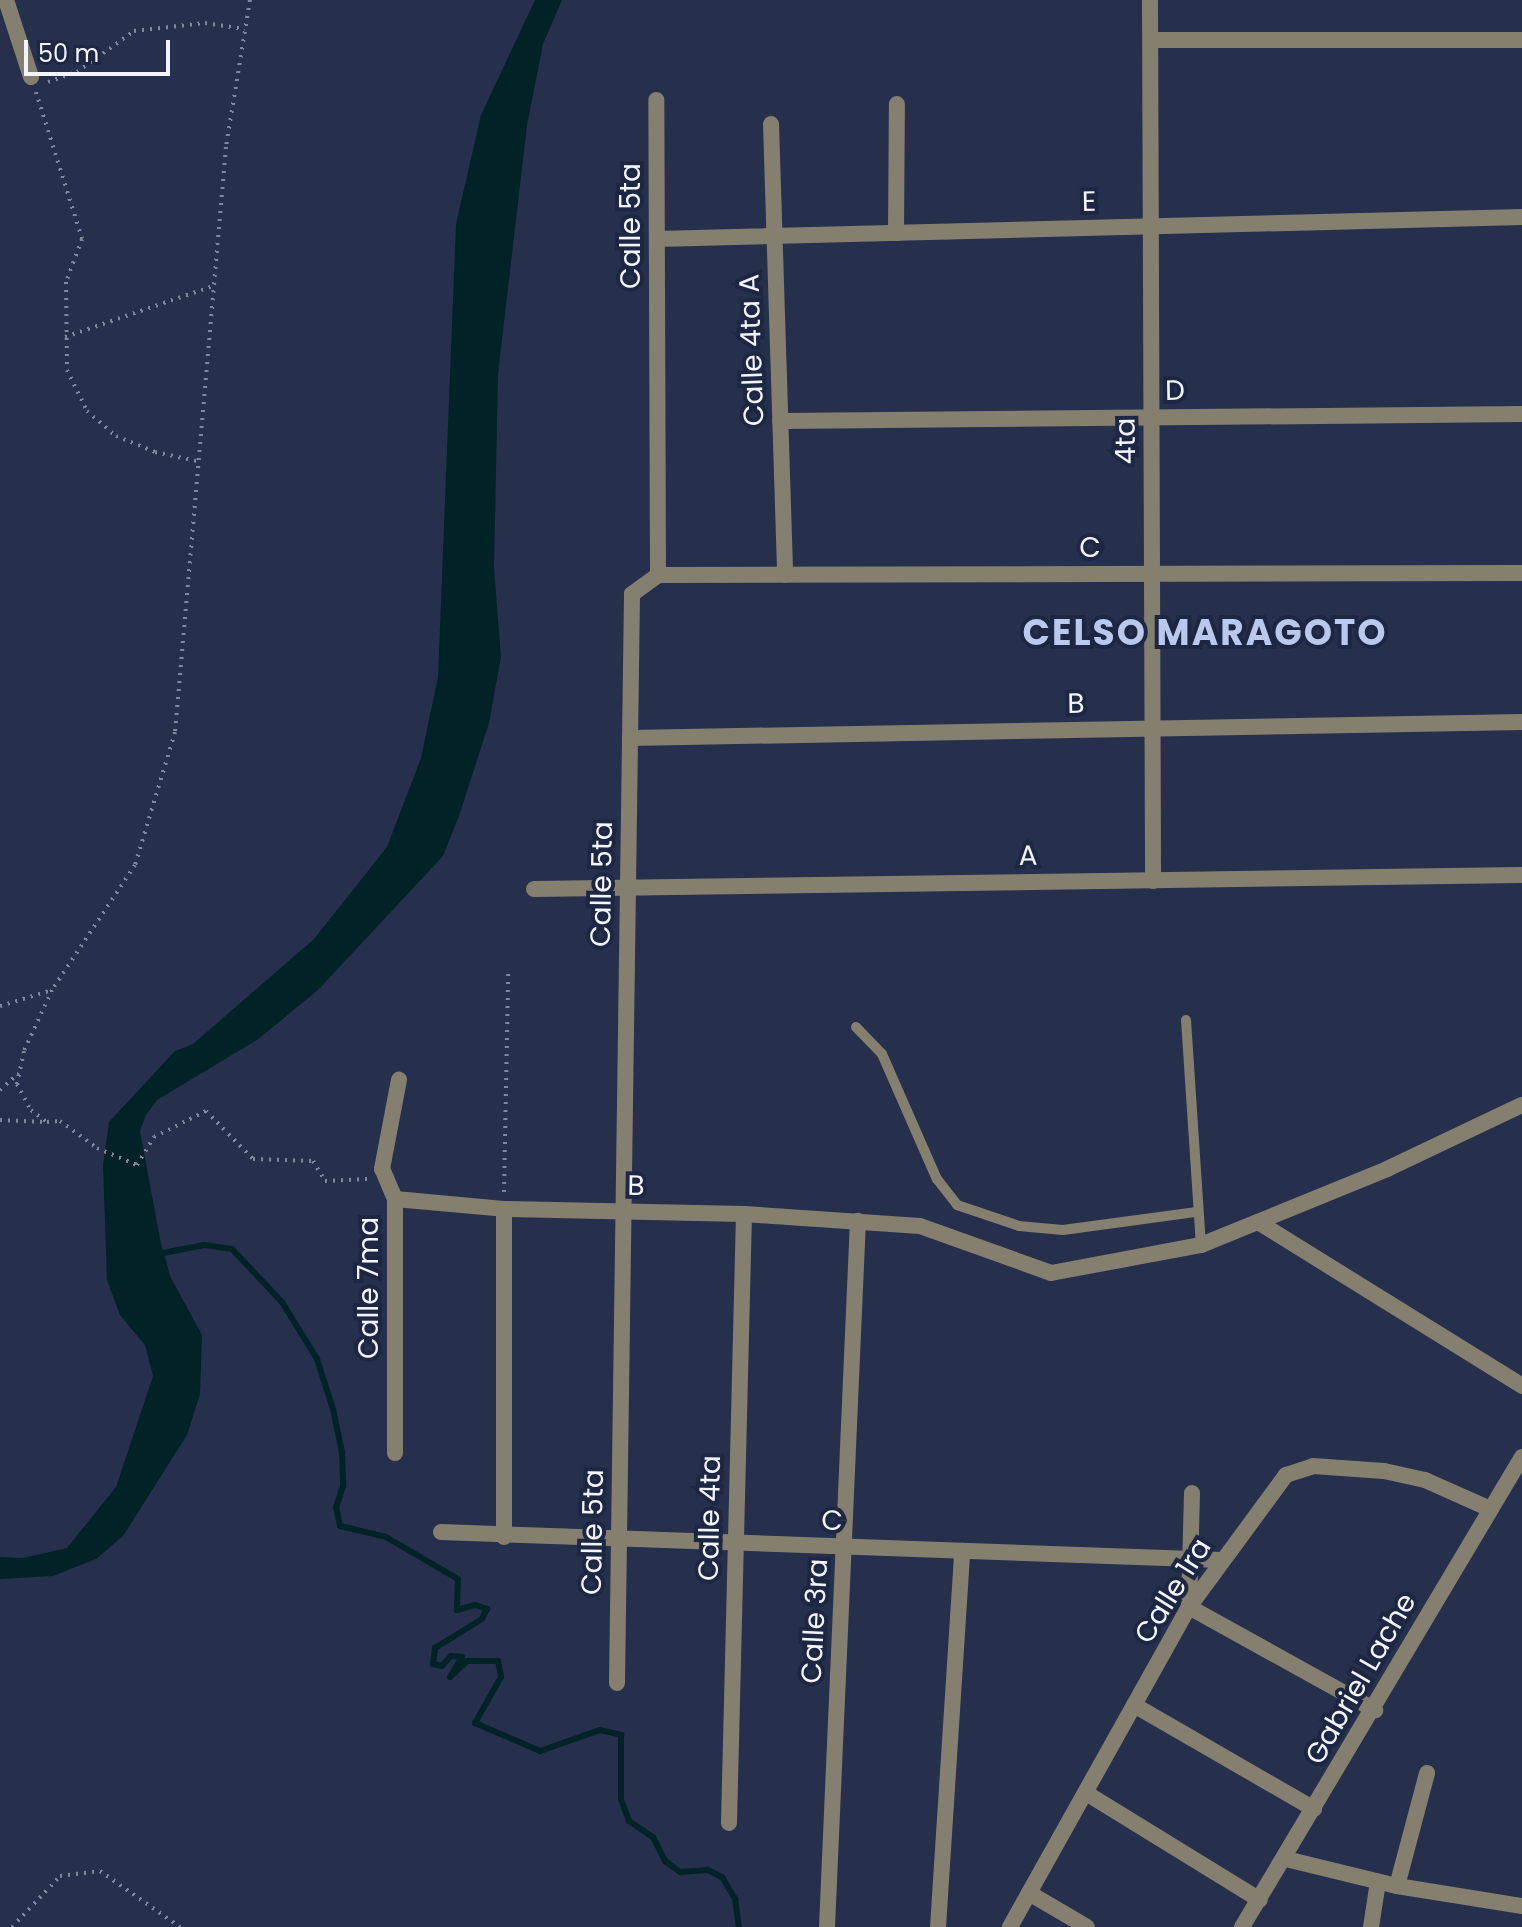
<!DOCTYPE html>
<style>
body{margin:0}
#map{position:relative;width:1522px;height:1927px;overflow:hidden;background:#26304d;font-family:Poppins,sans-serif}
div>[style]{position:absolute}
[style*='--x']{left:calc(var(--x)*1px);top:calc(var(--y)*1px);width:calc(var(--w)*1px);rotate:calc(var(--a)*1deg)}
.water>*{inset:0;background:#012227}
.stream>*{height:6px;margin:-3px;padding:0 3px;transform-origin:3px;border-radius:3px;background:#012227}
.path>*{height:4px;margin-top:-2px;transform-origin:0;background:repeating-linear-gradient(90deg,#81889b 0 2px,transparent 0 8px)}
.service>*{height:10px;margin:-5px;padding:0 5px;transform-origin:5px;border-radius:5px;background:#857f70}
.minor>*{height:16px;margin:-8px;padding:0 8px;transform-origin:8px;border-radius:8px;background:#857f70}
.tertiary>*{height:16px;margin:-8px;padding:0 8px;transform-origin:8px;border-radius:8px;background:#857f70}
span{translate:-50% -50%;white-space:nowrap;text-align:center;line-height:1.15;-webkit-text-stroke:8px #1d2642;paint-order:stroke}
.street-label{font-size:28px;color:#f2f5fc}
.district-label{font-size:36px;color:#bac8ec;font-weight:700;letter-spacing:2px}
.scale{position:absolute;left:24px;top:40px;width:146px;height:36px;box-sizing:border-box;border:4px solid #f2f5fc;border-top:0;padding-left:10px;font-size:24px;line-height:28px;white-space:nowrap;color:#f2f5fc;-webkit-text-stroke:6px #1d2642;paint-order:stroke}
</style>
<div id="map">
<div class="water">
<div style="clip-path:polygon(535px 0,562px 0,543px 44px,527px 125px,498px 374px,494px 568px,501px 657px,489px 723px,459px 816px,443px 856px,318px 990px,257px 1040px,157px 1100px,146px 1115px,140px 1131px,161px 1244px,171px 1278px,202px 1335px,200px 1394px,187px 1435px,123px 1536px,96px 1559px,53px 1576px,0 1579px,0 1557px,23px 1558px,67px 1548px,116px 1487px,153px 1376px,145px 1345px,120px 1315px,107px 1280px,103px 1165px,109px 1122px,175px 1051px,193px 1044px,314px 939px,387px 847px,421px 758px,438px 677px,456px 224px,481px 115px)"></div>
</div>
<div class="stream">
<div style="--x:158;--y:1254;--w:47;--a:-11.1"></div>
<div style="--x:204;--y:1245;--w:28;--a:8"></div>
<div style="--x:232;--y:1249;--w:73;--a:46.7"></div>
<div style="--x:282;--y:1302;--w:67;--a:58.4"></div>
<div style="--x:317;--y:1359;--w:52;--a:72.3"></div>
<div style="--x:333;--y:1409;--w:44;--a:78.2"></div>
<div style="--x:342;--y:1452;--w:34;--a:88"></div>
<div style="--x:343;--y:1486;--w:22;--a:108"></div>
<div style="--x:336;--y:1507;--w:19;--a:78"></div>
<div style="--x:340;--y:1526;--w:47;--a:13.4"></div>
<div style="--x:386;--y:1537;--w:83;--a:30.3"></div>
<div style="--x:458;--y:1579;--w:31;--a:92"></div>
<div style="--x:457;--y:1610;--w:19;--a:-16"></div>
<div style="--x:475;--y:1605;--w:13;--a:18"></div>
<div style="--x:487;--y:1609;--w:11;--a:117"></div>
<div style="--x:482;--y:1619;--w:55;--a:148.3"></div>
<div style="--x:435;--y:1648;--w:16;--a:97"></div>
<div style="--x:433;--y:1664;--w:9;--a:13"></div>
<div style="--x:442;--y:1666;--w:13;--a:-48"></div>
<div style="--x:451;--y:1656;--w:11;--a:5"></div>
<div style="--x:462;--y:1657;--w:23;--a:121"></div>
<div style="--x:450;--y:1677;--w:23;--a:-43"></div>
<div style="--x:467;--y:1661;--w:31;--a:0"></div>
<div style="--x:498;--y:1661;--w:16;--a:79"></div>
<div style="--x:501;--y:1677;--w:53;--a:119.5"></div>
<div style="--x:475;--y:1723;--w:71;--a:23.3"></div>
<div style="--x:540;--y:1751;--w:64;--a:-19.3"></div>
<div style="--x:600;--y:1730;--w:22;--a:13"></div>
<div style="--x:621;--y:1735;--w:64;--a:90"></div>
<div style="--x:621;--y:1799;--w:23;--a:70"></div>
<div style="--x:629;--y:1821;--w:29;--a:34"></div>
<div style="--x:653;--y:1837;--w:27;--a:63"></div>
<div style="--x:665;--y:1861;--w:19;--a:36"></div>
<div style="--x:680;--y:1872;--w:28;--a:-4"></div>
<div style="--x:708;--y:1870;--w:16;--a:27"></div>
<div style="--x:722;--y:1877;--w:26;--a:59"></div>
<div style="--x:735;--y:1899;--w:28;--a:82"></div>
</div>
<div class="path">
<div style="--x:250;--y:0;--w:149;--a:99.3"></div>
<div style="--x:226;--y:147;--w:587;--a:94.98"></div>
<div style="--x:175;--y:732;--w:139;--a:106.7"></div>
<div style="--x:135;--y:865;--w:150;--a:123.6"></div>
<div style="--x:52;--y:990;--w:67;--a:114.7"></div>
<div style="--x:24;--y:1051;--w:34;--a:102"></div>
<div style="--x:17;--y:1084;--w:30;--a:62"></div>
<div style="--x:31;--y:1110;--w:20;--a:37"></div>
<div style="--x:47;--y:1122;--w:13;--a:-4"></div>
<div style="--x:60;--y:1121;--w:46;--a:36.1"></div>
<div style="--x:97;--y:1148;--w:43;--a:23"></div>
<div style="--x:137;--y:1165;--w:33;--a:-59"></div>
<div style="--x:154;--y:1137;--w:58;--a:-26.6"></div>
<div style="--x:206;--y:1111;--w:67;--a:45.6"></div>
<div style="--x:253;--y:1159;--w:60;--a:1.9"></div>
<div style="--x:313;--y:1161;--w:23;--a:59"></div>
<div style="--x:325;--y:1181;--w:42;--a:-2.7"></div>
<div style="--x:48;--y:82;--w:31;--a:-19"></div>
<div style="--x:77;--y:72;--w:70;--a:-35.7"></div>
<div style="--x:134;--y:31;--w:71;--a:-6.4"></div>
<div style="--x:205;--y:23;--w:40;--a:8.5"></div>
<div style="--x:36;--y:92;--w:154;--a:72.6"></div>
<div style="--x:82;--y:239;--w:46;--a:110.4"></div>
<div style="--x:66;--y:282;--w:88;--a:89.3"></div>
<div style="--x:67;--y:370;--w:46;--a:64"></div>
<div style="--x:87;--y:411;--w:38;--a:41"></div>
<div style="--x:116;--y:436;--w:42;--a:22.3"></div>
<div style="--x:155;--y:452;--w:43;--a:12.1"></div>
<div style="--x:65;--y:337;--w:157;--a:-19"></div>
<div style="--x:0;--y:1006;--w:54;--a:-17.1"></div>
<div style="--x:0;--y:1090;--w:25;--a:-42"></div>
<div style="--x:0;--y:1120;--w:45;--a:2.5"></div>
<div style="--x:504;--y:1192;--w:218;--a:-88.9"></div>
<div style="--x:12;--y:1927;--w:70;--a:-46.7"></div>
<div style="--x:60;--y:1876;--w:40;--a:-7.1"></div>
<div style="--x:100;--y:1871;--w:98;--a:35"></div>
</div>
<div class="service">
<div style="--x:1186;--y:1020;--w:225;--a:86.2"></div>
<div style="--x:856;--y:1027;--w:37;--a:46"></div>
<div style="--x:882;--y:1054;--w:137;--a:66.3"></div>
<div style="--x:937;--y:1179;--w:33;--a:52"></div>
<div style="--x:957;--y:1205;--w:65;--a:18.7"></div>
<div style="--x:1019;--y:1226;--w:44;--a:5.2"></div>
<div style="--x:1063;--y:1230;--w:135;--a:-7.7"></div>
</div>
<div class="minor">
<div style="--x:6;--y:0;--w:81;--a:72"></div>
<div style="--x:1150;--y:0;--w:881;--a:89.8"></div>
<div style="--x:1151;--y:40;--w:371;--a:0"></div>
<div style="--x:771;--y:124;--w:451;--a:88.2"></div>
<div style="--x:896;--y:233;--w:129;--a:-89.6"></div>
<div style="--x:657;--y:239;--w:865;--a:-1.46"></div>
<div style="--x:780;--y:421;--w:742;--a:-0.54"></div>
<div style="--x:658;--y:575;--w:864;--a:-0.13"></div>
<div style="--x:630;--y:738;--w:892;--a:-1.03"></div>
<div style="--x:534;--y:889;--w:988;--a:-0.81"></div>
<div style="--x:395;--y:1199;--w:109;--a:5.2"></div>
<div style="--x:504;--y:1209;--w:240;--a:1.2"></div>
<div style="--x:744;--y:1214;--w:176;--a:3.9"></div>
<div style="--x:920;--y:1226;--w:139;--a:19.7"></div>
<div style="--x:1051;--y:1273;--w:153;--a:-10.6"></div>
<div style="--x:1201;--y:1245;--w:201;--a:-22.2"></div>
<div style="--x:1387;--y:1169;--w:149;--a:-25.4"></div>
<div style="--x:504;--y:1209;--w:328;--a:90"></div>
<div style="--x:1258;--y:1222;--w:311;--a:31.8"></div>
<div style="--x:395;--y:1453;--w:254;--a:-90"></div>
<div style="--x:395;--y:1199;--w:33;--a:-113"></div>
<div style="--x:382;--y:1169;--w:91;--a:-79.2"></div>
<div style="--x:1192;--y:1493;--w:114;--a:91.5"></div>
<div style="--x:1189;--y:1607;--w:213;--a:29"></div>
<div style="--x:441;--y:1532;--w:781;--a:2.06"></div>
<div style="--x:617;--y:1683;--w:1089;--a:-89.21"></div>
<div style="--x:632;--y:594;--w:32;--a:-36"></div>
<div style="--x:658;--y:575;--w:475;--a:-90.2"></div>
<div style="--x:1134;--y:1705;--w:208;--a:30"></div>
<div style="--x:1086;--y:1793;--w:204;--a:31.6"></div>
<div style="--x:729;--y:1823;--w:609;--a:-88.59"></div>
<div style="--x:1286;--y:1859;--w:114;--a:13.7"></div>
<div style="--x:1397;--y:1886;--w:127;--a:9.1"></div>
<div style="--x:1397;--y:1886;--w:117;--a:-75.1"></div>
<div style="--x:1029;--y:1893;--w:67;--a:30.4"></div>
<div style="--x:827;--y:1927;--w:707;--a:-87.49"></div>
<div style="--x:938;--y:1927;--w:377;--a:-86.3"></div>
<div style="--x:1010;--y:1927;--w:367;--a:-60.8"></div>
<div style="--x:1189;--y:1607;--w:164;--a:-53.7"></div>
<div style="--x:1286;--y:1475;--w:28;--a:-18"></div>
<div style="--x:1313;--y:1466;--w:71;--a:4"></div>
<div style="--x:1384;--y:1471;--w:42;--a:12.4"></div>
<div style="--x:1425;--y:1480;--w:71;--a:24"></div>
<div style="--x:1371;--y:1927;--w:46;--a:-81.2"></div>
</div>
<div class="tertiary">
<div style="--x:1242;--y:1927;--w:547;--a:-59.22"></div>
</div>
<div class="street-label">
<span style="left:1089px;top:202px;rotate:-1deg">E</span>
<span style="left:631px;top:226px;rotate:-90deg">Calle 5ta</span>
<span style="left:752px;top:350px;rotate:-92deg">Calle 4ta A</span>
<span style="left:1175px;top:391px;rotate:-1deg">D</span>
<span style="left:1126px;top:441px;rotate:-91deg">4ta</span>
<span style="left:1090px;top:548px">C</span>
<span style="left:1076px;top:704px;rotate:-1deg">B</span>
<span style="left:1028px;top:856px;rotate:-1deg">A</span>
<span style="left:602px;top:884px;rotate:-89deg">Calle 5ta</span>
<span style="left:636px;top:1186px;rotate:1deg">B</span>
<span style="left:369px;top:1288px;rotate:-90deg">Calle 7ma</span>
<span style="left:710px;top:1518px;rotate:-89deg">Calle 4ta</span>
<span style="left:832px;top:1521px;rotate:2deg">C</span>
<span style="left:593px;top:1532px;rotate:-89deg">Calle 5ta</span>
<span style="left:1173px;top:1591px;rotate:-58deg">Calle 1ra</span>
<span style="left:815px;top:1621px;rotate:-87deg">Calle 3ra</span>
<span style="left:1361px;top:1679px;rotate:-60deg">Gabriel Lache</span>
</div>
<div class="district-label">
<span style="left:1205px;top:633px">CELSO MARAGOTO</span>
</div>
<div class="scale">50 m</div>
</div>
